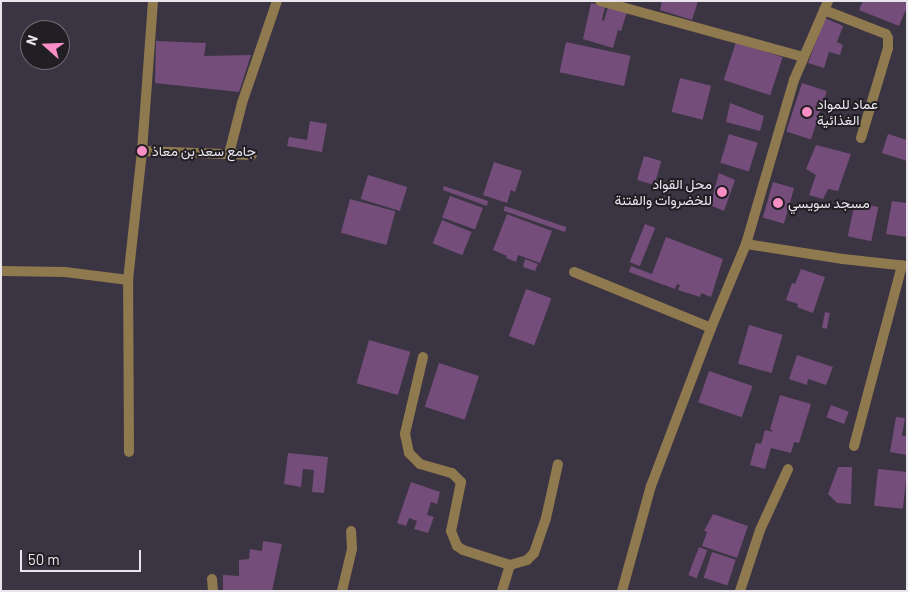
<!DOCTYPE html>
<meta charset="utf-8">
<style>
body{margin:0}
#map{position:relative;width:908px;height:592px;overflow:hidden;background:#3b3442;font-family:Barlow,Vazirmatn,sans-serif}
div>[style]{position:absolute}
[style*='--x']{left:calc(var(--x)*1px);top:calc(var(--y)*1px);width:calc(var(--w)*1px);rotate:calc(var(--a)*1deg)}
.building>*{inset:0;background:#744d7b;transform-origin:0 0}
.street>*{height:10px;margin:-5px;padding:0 5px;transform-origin:5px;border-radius:5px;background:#8f794e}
.dots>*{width:14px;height:14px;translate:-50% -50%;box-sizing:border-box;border:2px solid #211e24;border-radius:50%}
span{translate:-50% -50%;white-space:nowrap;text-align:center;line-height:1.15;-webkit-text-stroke:4px #211e24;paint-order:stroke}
.poi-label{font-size:14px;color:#e9e5ed}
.left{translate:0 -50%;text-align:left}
.right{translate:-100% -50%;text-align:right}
.frame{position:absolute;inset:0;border:2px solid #e9e5ed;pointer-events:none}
.north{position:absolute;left:20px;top:20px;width:50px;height:50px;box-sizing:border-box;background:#211e24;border:1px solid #716e74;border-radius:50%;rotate:290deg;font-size:14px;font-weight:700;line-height:20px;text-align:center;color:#e9e5ed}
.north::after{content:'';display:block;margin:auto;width:18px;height:22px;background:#fa8fc6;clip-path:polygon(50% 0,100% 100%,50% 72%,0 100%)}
.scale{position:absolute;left:20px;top:550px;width:121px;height:22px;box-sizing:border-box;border:2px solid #e9e5ed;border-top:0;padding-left:6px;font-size:15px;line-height:18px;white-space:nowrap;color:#e9e5ed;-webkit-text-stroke:4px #211e24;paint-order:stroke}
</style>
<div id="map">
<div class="building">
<div style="clip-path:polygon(662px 1px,698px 1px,692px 20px,660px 10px)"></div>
<div style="clip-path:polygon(863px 1px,907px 1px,907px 7px,899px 26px,859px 10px)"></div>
<div style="clip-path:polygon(591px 3px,605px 7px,602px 20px,604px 21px,608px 7px,627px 12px,621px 31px,618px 30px,613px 48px,583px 39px)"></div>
<div style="clip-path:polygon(825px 18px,843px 26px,837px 42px,843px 45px,840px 55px,829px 52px,824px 68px,808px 63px)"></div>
<div style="clip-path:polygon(156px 41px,206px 43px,204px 56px,251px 55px,239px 92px,155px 83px)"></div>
<div style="left:566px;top:42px;width:66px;height:31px;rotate:12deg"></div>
<div style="left:736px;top:42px;width:49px;height:40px;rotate:18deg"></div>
<div style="left:680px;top:78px;width:32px;height:35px;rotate:14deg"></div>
<div style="left:802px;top:83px;width:26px;height:51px;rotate:18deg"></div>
<div style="clip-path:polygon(730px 103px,764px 116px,760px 131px,726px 122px)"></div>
<div style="clip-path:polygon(310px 121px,327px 124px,322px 152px,287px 146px,289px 137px,307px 140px)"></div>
<div style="left:729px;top:134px;width:30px;height:30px;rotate:17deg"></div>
<div style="clip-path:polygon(888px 134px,907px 140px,907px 161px,882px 153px)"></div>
<div style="clip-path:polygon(816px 145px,851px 154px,838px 191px,828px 189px,823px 199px,809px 195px,816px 175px,806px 169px)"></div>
<div style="left:644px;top:156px;width:18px;height:25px;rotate:16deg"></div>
<div style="clip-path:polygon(494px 162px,522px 171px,515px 192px,511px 190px,507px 203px,483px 195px)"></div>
<div style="clip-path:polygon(719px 173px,735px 180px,724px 211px,710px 205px)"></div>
<div style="left:368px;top:175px;width:41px;height:25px;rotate:17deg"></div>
<div style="left:773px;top:182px;width:22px;height:37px;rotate:16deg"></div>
<div style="clip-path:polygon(444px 186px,488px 201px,487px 206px,443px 190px)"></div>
<div style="left:450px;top:196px;width:35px;height:23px;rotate:20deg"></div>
<div style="left:350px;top:199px;width:47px;height:35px;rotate:15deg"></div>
<div style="clip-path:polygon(892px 201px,907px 203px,907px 237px,886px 234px)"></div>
<div style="left:855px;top:202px;width:24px;height:35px;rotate:12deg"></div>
<div style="left:505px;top:206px;width:65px;height:5px;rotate:19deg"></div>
<div style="clip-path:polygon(507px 214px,552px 231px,540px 263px,518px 255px,516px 262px,506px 258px,507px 256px,493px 250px)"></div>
<div style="left:442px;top:220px;width:32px;height:25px;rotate:22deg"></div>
<div style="left:645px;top:224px;width:11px;height:41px;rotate:22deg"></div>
<div style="clip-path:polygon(666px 237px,723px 259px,711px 297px,701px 293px,700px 297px,678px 290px,680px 285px,677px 284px,675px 289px,629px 272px,631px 266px,652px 274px)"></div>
<div style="clip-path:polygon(525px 259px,538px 264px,535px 271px,523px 267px)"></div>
<div style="clip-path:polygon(801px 269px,825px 277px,813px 313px,797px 307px,798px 304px,786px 300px,792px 283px,795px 284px)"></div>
<div style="left:526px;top:289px;width:27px;height:50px;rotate:20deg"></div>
<div style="left:825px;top:312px;width:5px;height:16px;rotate:11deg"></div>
<div style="left:749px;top:325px;width:35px;height:40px;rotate:16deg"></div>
<div style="left:369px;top:340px;width:43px;height:45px;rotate:16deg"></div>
<div style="clip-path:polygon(797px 355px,833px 367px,826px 385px,808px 379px,807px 385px,789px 379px)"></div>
<div style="left:439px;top:363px;width:42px;height:46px;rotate:18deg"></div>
<div style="left:709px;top:371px;width:46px;height:33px;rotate:19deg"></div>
<div style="clip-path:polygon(780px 395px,811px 404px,799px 443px,794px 442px,791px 453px,771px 448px,765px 469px,750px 465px,756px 443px,761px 444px,765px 430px,773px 432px,770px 429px)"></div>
<div style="left:831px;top:405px;width:19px;height:13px;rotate:21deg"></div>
<div style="clip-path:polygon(896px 417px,905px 418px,902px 436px,907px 436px,907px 455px,890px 452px)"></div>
<div style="clip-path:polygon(288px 453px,328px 457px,324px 493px,312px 492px,314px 470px,303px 469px,301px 487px,284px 484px)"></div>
<div style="clip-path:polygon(838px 467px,852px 467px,851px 504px,837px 503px,828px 494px)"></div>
<div style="left:878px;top:469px;width:29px;height:37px;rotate:6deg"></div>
<div style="clip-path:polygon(411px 482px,440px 492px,437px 504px,431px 502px,427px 515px,434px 517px,428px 533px,414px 529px,417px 521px,409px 518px,406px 526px,397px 523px)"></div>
<div style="clip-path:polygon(713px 514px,748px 526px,737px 558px,702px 546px,707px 532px,704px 531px)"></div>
<div style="clip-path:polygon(263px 541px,282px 544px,272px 591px,223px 591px,223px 575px,239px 576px,239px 560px,249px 559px,250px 549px,262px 551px)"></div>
<div style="left:699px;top:547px;width:9px;height:30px;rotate:21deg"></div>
<div style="left:712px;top:552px;width:25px;height:27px;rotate:18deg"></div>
</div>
<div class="street">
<div style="--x:600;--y:1;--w:211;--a:15.4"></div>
<div style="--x:824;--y:10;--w:66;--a:21.2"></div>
<div style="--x:886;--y:34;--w:4;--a:63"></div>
<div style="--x:888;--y:38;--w:10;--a:90"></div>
<div style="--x:888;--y:48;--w:94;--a:106.7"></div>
<div style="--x:142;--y:151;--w:110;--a:2.1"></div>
<div style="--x:229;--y:154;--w:53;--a:-75.7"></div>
<div style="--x:242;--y:103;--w:108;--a:-71.1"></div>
<div style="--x:746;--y:244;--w:98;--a:8.8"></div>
<div style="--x:843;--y:259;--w:64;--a:6.2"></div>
<div style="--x:1;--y:271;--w:64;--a:0.9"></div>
<div style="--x:65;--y:272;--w:64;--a:7.2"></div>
<div style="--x:574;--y:272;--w:148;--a:22.2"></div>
<div style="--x:423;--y:357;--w:79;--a:103.2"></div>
<div style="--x:405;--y:434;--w:19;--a:78"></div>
<div style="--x:409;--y:453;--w:16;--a:45"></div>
<div style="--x:420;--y:464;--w:33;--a:16"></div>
<div style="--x:452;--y:473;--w:13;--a:45"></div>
<div style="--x:461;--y:482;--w:50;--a:101.5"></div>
<div style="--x:451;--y:531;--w:16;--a:68"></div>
<div style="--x:457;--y:546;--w:7;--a:34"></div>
<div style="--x:463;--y:550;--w:49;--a:17.7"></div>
<div style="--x:854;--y:446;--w:187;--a:-75.1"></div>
<div style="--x:129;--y:452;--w:172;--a:-90.3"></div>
<div style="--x:128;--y:280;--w:130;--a:-83.8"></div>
<div style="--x:142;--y:151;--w:150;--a:-85.8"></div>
<div style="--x:212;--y:579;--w:12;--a:85"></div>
<div style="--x:342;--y:591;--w:43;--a:-76.6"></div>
<div style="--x:352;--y:549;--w:18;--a:-93"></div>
<div style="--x:502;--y:591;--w:27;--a:-73"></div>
<div style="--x:510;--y:565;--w:18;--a:-16"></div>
<div style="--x:527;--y:560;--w:10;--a:-45"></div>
<div style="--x:534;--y:553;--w:37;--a:-71"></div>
<div style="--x:546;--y:518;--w:55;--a:-77.5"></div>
<div style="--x:622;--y:591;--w:109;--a:-74.6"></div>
<div style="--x:651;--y:486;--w:169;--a:-69.2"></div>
<div style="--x:711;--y:328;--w:91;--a:-67.4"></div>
<div style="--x:746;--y:244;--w:171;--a:-73.7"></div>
<div style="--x:794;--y:80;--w:86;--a:-66.7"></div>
<div style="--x:740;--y:591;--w:64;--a:-71.8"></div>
<div style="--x:760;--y:530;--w:67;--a:-65.3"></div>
</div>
<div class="dots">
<div style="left:807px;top:112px;background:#fa8fc6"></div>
<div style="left:142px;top:151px;background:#fa8fc6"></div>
<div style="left:722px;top:192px;background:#fa8fc6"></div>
<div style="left:778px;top:203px;background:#fa8fc6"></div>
</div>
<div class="poi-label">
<span class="left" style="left:817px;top:112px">عماد للمواد<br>الغذائية</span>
<span class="left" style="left:152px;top:151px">جامع سعد بن معاذ</span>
<span class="right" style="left:712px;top:192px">محل القواد<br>للخضروات والفتنة</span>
<span class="left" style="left:788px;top:203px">مسجد سويسي</span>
</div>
<div class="frame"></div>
<div class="north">N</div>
<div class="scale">50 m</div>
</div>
